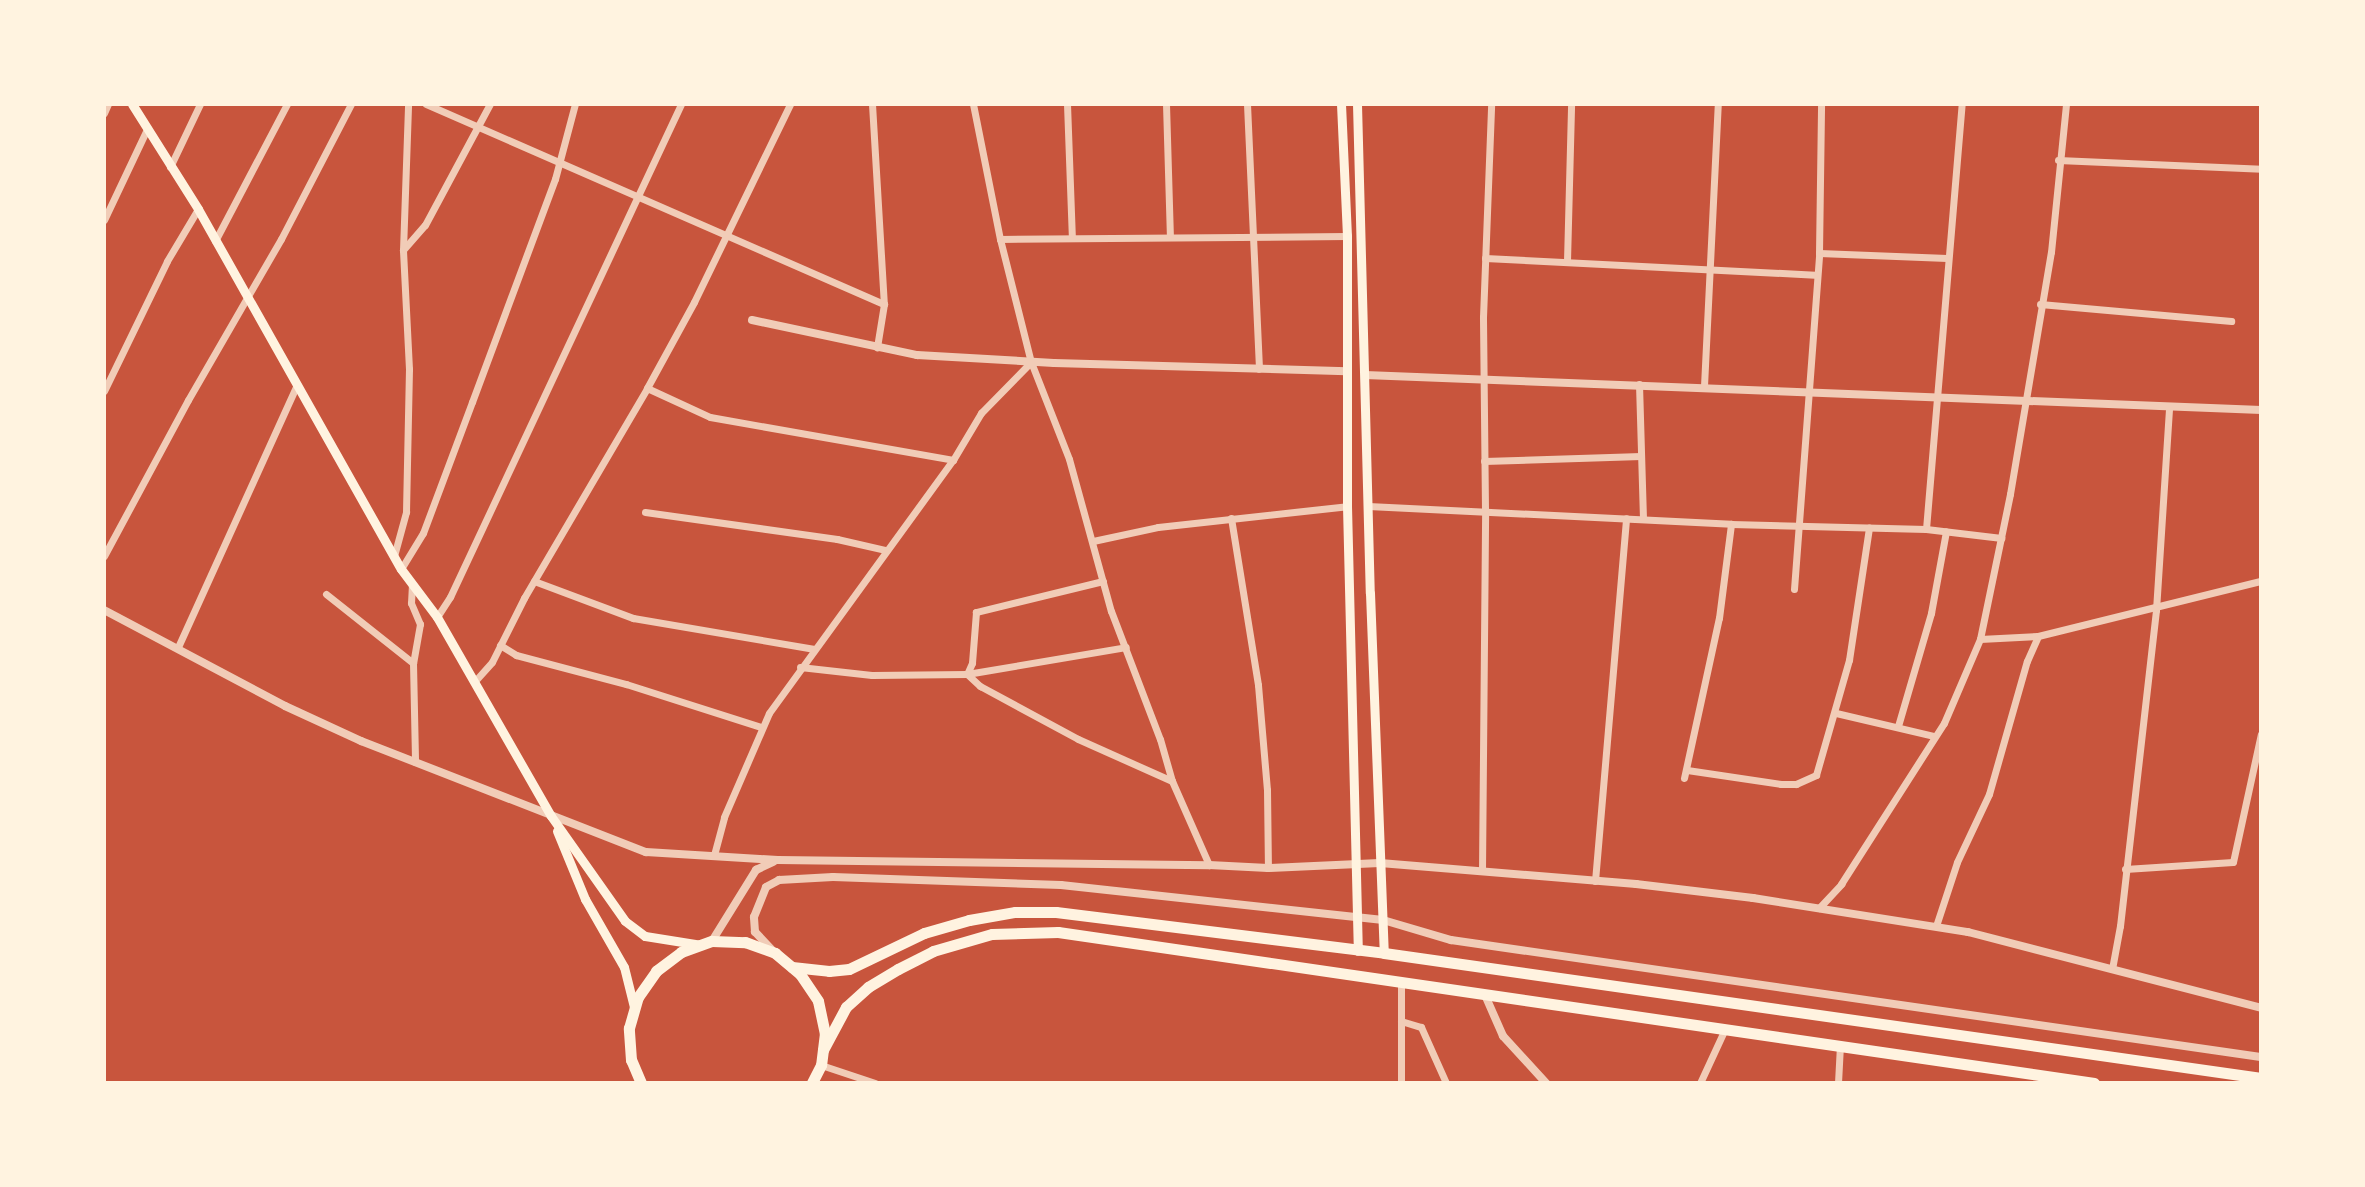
<!DOCTYPE html>
<style>
body{margin:0}
#map{position:relative;width:2365px;height:1187px;overflow:hidden;background:#c8553d;font-family:"Exo 2",sans-serif}
div>[style]{position:absolute}
[style*='--x']{left:calc(var(--x)*1px);top:calc(var(--y)*1px);width:calc(var(--w)*1px);rotate:calc(var(--a)*1deg)}
.minor>*{height:7px;margin:-3.5px;padding:0 3.5px;transform-origin:3.5px;border-radius:3.5px;background:#f1ccb7}
.tertiary>*{height:8px;margin:-4px;padding:0 4px;transform-origin:4px;border-radius:4px;background:#f1ccb7}
.secondary>*{height:9px;margin:-4.5px;padding:0 4.5px;transform-origin:4.5px;border-radius:4.5px;background:#fff3e0}
.trunk>*{height:11px;margin:-5.5px;padding:0 5.5px;transform-origin:5.5px;border-radius:5.5px;background:#fff3e0}
span{translate:-50% -50%;white-space:nowrap;text-align:center;line-height:1.15;-webkit-text-stroke:7px #fff3e0;paint-order:stroke}
.frame{position:absolute;inset:0;border:106px solid #fff3e0;pointer-events:none}
</style>
<div id="map">
<div class="minor">
<div style="--x:426;--y:104;--w:500;--a:23.6"></div>
<div style="--x:872;--y:104;--w:200;--a:86.6"></div>
<div style="--x:884;--y:304;--w:44;--a:99.2"></div>
<div style="--x:973;--y:104;--w:138;--a:78.7"></div>
<div style="--x:1000;--y:239;--w:127;--a:75.9"></div>
<div style="--x:1031;--y:362;--w:104;--a:68.6"></div>
<div style="--x:1069;--y:459;--w:158;--a:74.6"></div>
<div style="--x:1111;--y:611;--w:137;--a:69.1"></div>
<div style="--x:1160;--y:739;--w:44;--a:74.1"></div>
<div style="--x:1172;--y:781;--w:92;--a:66.2"></div>
<div style="--x:1067;--y:104;--w:134;--a:87.9"></div>
<div style="--x:1166;--y:104;--w:132;--a:88.3"></div>
<div style="--x:1247;--y:104;--w:265;--a:87.4"></div>
<div style="--x:104;--y:113;--w:10;--a:-66"></div>
<div style="--x:2058;--y:160;--w:203;--a:2.5"></div>
<div style="--x:170;--y:167;--w:70;--a:-64.5"></div>
<div style="--x:104;--y:220;--w:101;--a:-64.7"></div>
<div style="--x:1000;--y:239;--w:347;--a:-0.5"></div>
<div style="--x:215;--y:241;--w:155;--a:-62.3"></div>
<div style="--x:403;--y:250;--w:33;--a:-49"></div>
<div style="--x:425;--y:225;--w:137;--a:-61.8"></div>
<div style="--x:1819;--y:253;--w:128;--a:2.2"></div>
<div style="--x:1485;--y:258;--w:330;--a:2.9"></div>
<div style="--x:1567;--y:261;--w:157;--a:-88.5"></div>
<div style="--x:2040;--y:304;--w:192;--a:5.1"></div>
<div style="--x:1639;--y:384;--w:135;--a:88.3"></div>
<div style="--x:1704;--y:386;--w:282;--a:-87.2"></div>
<div style="--x:647;--y:388;--w:69;--a:24.7"></div>
<div style="--x:710;--y:417;--w:247;--a:10"></div>
<div style="--x:104;--y:391;--w:144;--a:-64.1"></div>
<div style="--x:167;--y:261;--w:61;--a:-59.2"></div>
<div style="--x:1484;--y:461;--w:157;--a:-1.8"></div>
<div style="--x:1368;--y:506;--w:363;--a:2.8"></div>
<div style="--x:1731;--y:524;--w:195;--a:1.5"></div>
<div style="--x:1926;--y:529;--w:76;--a:6.8"></div>
<div style="--x:645;--y:512;--w:194;--a:8"></div>
<div style="--x:837;--y:539;--w:49;--a:12.9"></div>
<div style="--x:1231;--y:518;--w:169;--a:80.8"></div>
<div style="--x:1258;--y:685;--w:105;--a:85.1"></div>
<div style="--x:1267;--y:790;--w:78;--a:89.3"></div>
<div style="--x:1926;--y:529;--w:427;--a:-85.2"></div>
<div style="--x:1093;--y:541;--w:66;--a:-12.2"></div>
<div style="--x:1158;--y:527;--w:190;--a:-6.3"></div>
<div style="--x:104;--y:556;--w:177;--a:-61.7"></div>
<div style="--x:188;--y:400;--w:186;--a:-60"></div>
<div style="--x:281;--y:239;--w:152;--a:-62.6"></div>
<div style="--x:394;--y:556;--w:46;--a:-74.7"></div>
<div style="--x:406;--y:512;--w:143;--a:-88.8"></div>
<div style="--x:409;--y:369;--w:119;--a:-92.9"></div>
<div style="--x:403;--y:250;--w:146;--a:-88"></div>
<div style="--x:401;--y:569;--w:42;--a:-58.6"></div>
<div style="--x:423;--y:533;--w:140;--a:-69.5"></div>
<div style="--x:472;--y:402;--w:238;--a:-69.6"></div>
<div style="--x:555;--y:179;--w:78;--a:-75.1"></div>
<div style="--x:534;--y:581;--w:106;--a:20.5"></div>
<div style="--x:633;--y:618;--w:184;--a:9.7"></div>
<div style="--x:1103;--y:581;--w:131;--a:166.3"></div>
<div style="--x:976;--y:612;--w:51;--a:94.5"></div>
<div style="--x:972;--y:663;--w:12;--a:114"></div>
<div style="--x:967;--y:674;--w:18;--a:43"></div>
<div style="--x:980;--y:686;--w:111;--a:28.4"></div>
<div style="--x:1078;--y:739;--w:103;--a:24.1"></div>
<div style="--x:412;--y:584;--w:19;--a:93"></div>
<div style="--x:411;--y:603;--w:23;--a:67"></div>
<div style="--x:420;--y:624;--w:40;--a:100"></div>
<div style="--x:413;--y:663;--w:99;--a:88.8"></div>
<div style="--x:1794;--y:589;--w:337;--a:-85.7"></div>
<div style="--x:1819;--y:253;--w:149;--a:-89.2"></div>
<div style="--x:326;--y:594;--w:111;--a:38.4"></div>
<div style="--x:437;--y:617;--w:24;--a:-57"></div>
<div style="--x:450;--y:597;--w:544;--a:-64.89"></div>
<div style="--x:1980;--y:639;--w:58;--a:-3"></div>
<div style="--x:2038;--y:636;--w:230;--a:-13.9"></div>
<div style="--x:500;--y:645;--w:19;--a:32"></div>
<div style="--x:516;--y:655;--w:114;--a:14.8"></div>
<div style="--x:626;--y:684;--w:142;--a:17.7"></div>
<div style="--x:178;--y:647;--w:286;--a:-65.6"></div>
<div style="--x:800;--y:667;--w:72;--a:6.3"></div>
<div style="--x:872;--y:675;--w:95;--a:-0.6"></div>
<div style="--x:967;--y:674;--w:161;--a:-9.6"></div>
<div style="--x:475;--y:681;--w:25;--a:-48"></div>
<div style="--x:492;--y:662;--w:72;--a:-63.4"></div>
<div style="--x:524;--y:598;--w:243;--a:-59.6"></div>
<div style="--x:647;--y:388;--w:98;--a:-61.3"></div>
<div style="--x:694;--y:302;--w:220;--a:-64.1"></div>
<div style="--x:1836;--y:713;--w:101;--a:13.2"></div>
<div style="--x:1898;--y:726;--w:118;--a:-73.7"></div>
<div style="--x:1931;--y:613;--w:83;--a:-79.6"></div>
<div style="--x:1687;--y:770;--w:95;--a:8.5"></div>
<div style="--x:1781;--y:784;--w:15;--a:0"></div>
<div style="--x:1796;--y:784;--w:22;--a:-24"></div>
<div style="--x:1816;--y:775;--w:120;--a:-74"></div>
<div style="--x:1849;--y:660;--w:134;--a:-81.4"></div>
<div style="--x:1684;--y:778;--w:164;--a:-77.7"></div>
<div style="--x:1719;--y:618;--w:95;--a:-82.7"></div>
<div style="--x:714;--y:855;--w:39;--a:-75"></div>
<div style="--x:724;--y:817;--w:113;--a:-66.6"></div>
<div style="--x:769;--y:713;--w:313;--a:-54"></div>
<div style="--x:953;--y:460;--w:55;--a:-59.2"></div>
<div style="--x:981;--y:413;--w:71;--a:-45.6"></div>
<div style="--x:2125;--y:869;--w:108;--a:-3.7"></div>
<div style="--x:2233;--y:862;--w:131;--a:-77.7"></div>
<div style="--x:1482;--y:871;--w:361;--a:-89.5"></div>
<div style="--x:1485;--y:510;--w:193;--a:-90.6"></div>
<div style="--x:1483;--y:317;--w:213;--a:-87.8"></div>
<div style="--x:1595;--y:881;--w:364;--a:-85.1"></div>
<div style="--x:1819;--y:908;--w:33;--a:-47"></div>
<div style="--x:1841;--y:884;--w:191;--a:-57.4"></div>
<div style="--x:1944;--y:723;--w:91;--a:-66.8"></div>
<div style="--x:1980;--y:639;--w:148;--a:-78.3"></div>
<div style="--x:2010;--y:494;--w:245;--a:-80.4"></div>
<div style="--x:2051;--y:252;--w:149;--a:-84.2"></div>
<div style="--x:1936;--y:926;--w:67;--a:-71.8"></div>
<div style="--x:1957;--y:862;--w:75;--a:-64.8"></div>
<div style="--x:1989;--y:794;--w:138;--a:-74.1"></div>
<div style="--x:2027;--y:661;--w:27;--a:-66"></div>
<div style="--x:2112;--y:969;--w:44;--a:-79.5"></div>
<div style="--x:2120;--y:926;--w:318;--a:-83.5"></div>
<div style="--x:2156;--y:610;--w:203;--a:-86.3"></div>
<div style="--x:1401;--y:982;--w:101;--a:90"></div>
<div style="--x:1401;--y:1021;--w:21;--a:17"></div>
<div style="--x:1421;--y:1027;--w:61;--a:65.9"></div>
<div style="--x:821;--y:1065;--w:57;--a:18.4"></div>
<div style="--x:1700;--y:1083;--w:60;--a:-65.2"></div>
<div style="--x:1838;--y:1083;--w:36;--a:-87"></div>
</div>
<div class="tertiary">
<div style="--x:752;--y:320;--w:169;--a:12"></div>
<div style="--x:917;--y:355;--w:137;--a:3.3"></div>
<div style="--x:1054;--y:363;--w:293;--a:1.6"></div>
<div style="--x:1365;--y:375;--w:897;--a:2.24"></div>
<div style="--x:104;--y:610;--w:205;--a:27.9"></div>
<div style="--x:285;--y:706;--w:84;--a:24.7"></div>
<div style="--x:361;--y:741;--w:306;--a:21.3"></div>
<div style="--x:646;--y:852;--w:132;--a:3.5"></div>
<div style="--x:778;--y:860;--w:431;--a:0.7"></div>
<div style="--x:1209;--y:865;--w:59;--a:2.9"></div>
<div style="--x:1268;--y:868;--w:112;--a:-2.6"></div>
<div style="--x:1380;--y:863;--w:257;--a:4.7"></div>
<div style="--x:1636;--y:884;--w:118;--a:6.8"></div>
<div style="--x:1753;--y:898;--w:218;--a:9"></div>
<div style="--x:1968;--y:932;--w:303;--a:14.5"></div>
<div style="--x:712;--y:941;--w:84;--a:-58.2"></div>
<div style="--x:756;--y:870;--w:19;--a:-25"></div>
<div style="--x:772;--y:950;--w:25;--a:-133"></div>
<div style="--x:755;--y:932;--w:15;--a:-94"></div>
<div style="--x:754;--y:917;--w:32;--a:-68"></div>
<div style="--x:766;--y:887;--w:15;--a:-28"></div>
<div style="--x:779;--y:880;--w:54;--a:-3.2"></div>
<div style="--x:833;--y:877;--w:228;--a:2"></div>
<div style="--x:1061;--y:885;--w:324;--a:6.2"></div>
<div style="--x:1383;--y:920;--w:71;--a:16.4"></div>
<div style="--x:1451;--y:940;--w:818;--a:8.22"></div>
<div style="--x:1485;--y:995;--w:45;--a:66.3"></div>
<div style="--x:1503;--y:1036;--w:64;--a:47.5"></div>
</div>
<div class="secondary">
<div style="--x:132;--y:104;--w:124;--a:57.8"></div>
<div style="--x:198;--y:209;--w:413;--a:60.6"></div>
<div style="--x:401;--y:569;--w:60;--a:53.1"></div>
<div style="--x:437;--y:617;--w:229;--a:60.2"></div>
<div style="--x:551;--y:816;--w:128;--a:54.8"></div>
<div style="--x:625;--y:921;--w:25;--a:37"></div>
<div style="--x:645;--y:936;--w:57;--a:9.1"></div>
<div style="--x:1341;--y:104;--w:132;--a:87.4"></div>
<div style="--x:1347;--y:236;--w:270;--a:90"></div>
<div style="--x:1347;--y:506;--w:445;--a:88.6"></div>
<div style="--x:1357;--y:104;--w:489;--a:88.5"></div>
<div style="--x:1370;--y:593;--w:360;--a:87.8"></div>
<div style="--x:557;--y:831;--w:74;--a:67.6"></div>
<div style="--x:585;--y:899;--w:78;--a:60.2"></div>
<div style="--x:624;--y:967;--w:41;--a:76"></div>
</div>
<div class="trunk">
<div style="--x:792;--y:967;--w:37;--a:6"></div>
<div style="--x:829;--y:971;--w:20;--a:-6"></div>
<div style="--x:849;--y:969;--w:83;--a:-25.6"></div>
<div style="--x:924;--y:933;--w:47;--a:-16.1"></div>
<div style="--x:969;--y:920;--w:47;--a:-9.9"></div>
<div style="--x:1015;--y:912;--w:41;--a:0"></div>
<div style="--x:1056;--y:912;--w:331;--a:7.1"></div>
<div style="--x:1384;--y:953;--w:886;--a:8.11"></div>
<div style="--x:823;--y:1050;--w:49;--a:-61.9"></div>
<div style="--x:846;--y:1007;--w:30;--a:-42"></div>
<div style="--x:868;--y:987;--w:35;--a:-31"></div>
<div style="--x:898;--y:969;--w:39;--a:-27"></div>
<div style="--x:933;--y:951;--w:61;--a:-16.1"></div>
<div style="--x:992;--y:934;--w:66;--a:-1.7"></div>
<div style="--x:1058;--y:932;--w:1047;--a:8.29"></div>
<div style="--x:641;--y:1083;--w:25;--a:-113"></div>
<div style="--x:631;--y:1060;--w:32;--a:-94"></div>
<div style="--x:629;--y:1028;--w:32;--a:-74"></div>
<div style="--x:638;--y:997;--w:32;--a:-55"></div>
<div style="--x:656;--y:971;--w:31;--a:-37"></div>
<div style="--x:681;--y:952;--w:33;--a:-20"></div>
<div style="--x:712;--y:941;--w:33;--a:2"></div>
<div style="--x:745;--y:942;--w:32;--a:20"></div>
<div style="--x:775;--y:953;--w:33;--a:40"></div>
<div style="--x:800;--y:974;--w:32;--a:56"></div>
<div style="--x:818;--y:1001;--w:33;--a:78"></div>
<div style="--x:825;--y:1033;--w:32;--a:97"></div>
<div style="--x:821;--y:1065;--w:20;--a:117"></div>
</div>
<div class="frame"></div>
</div>
